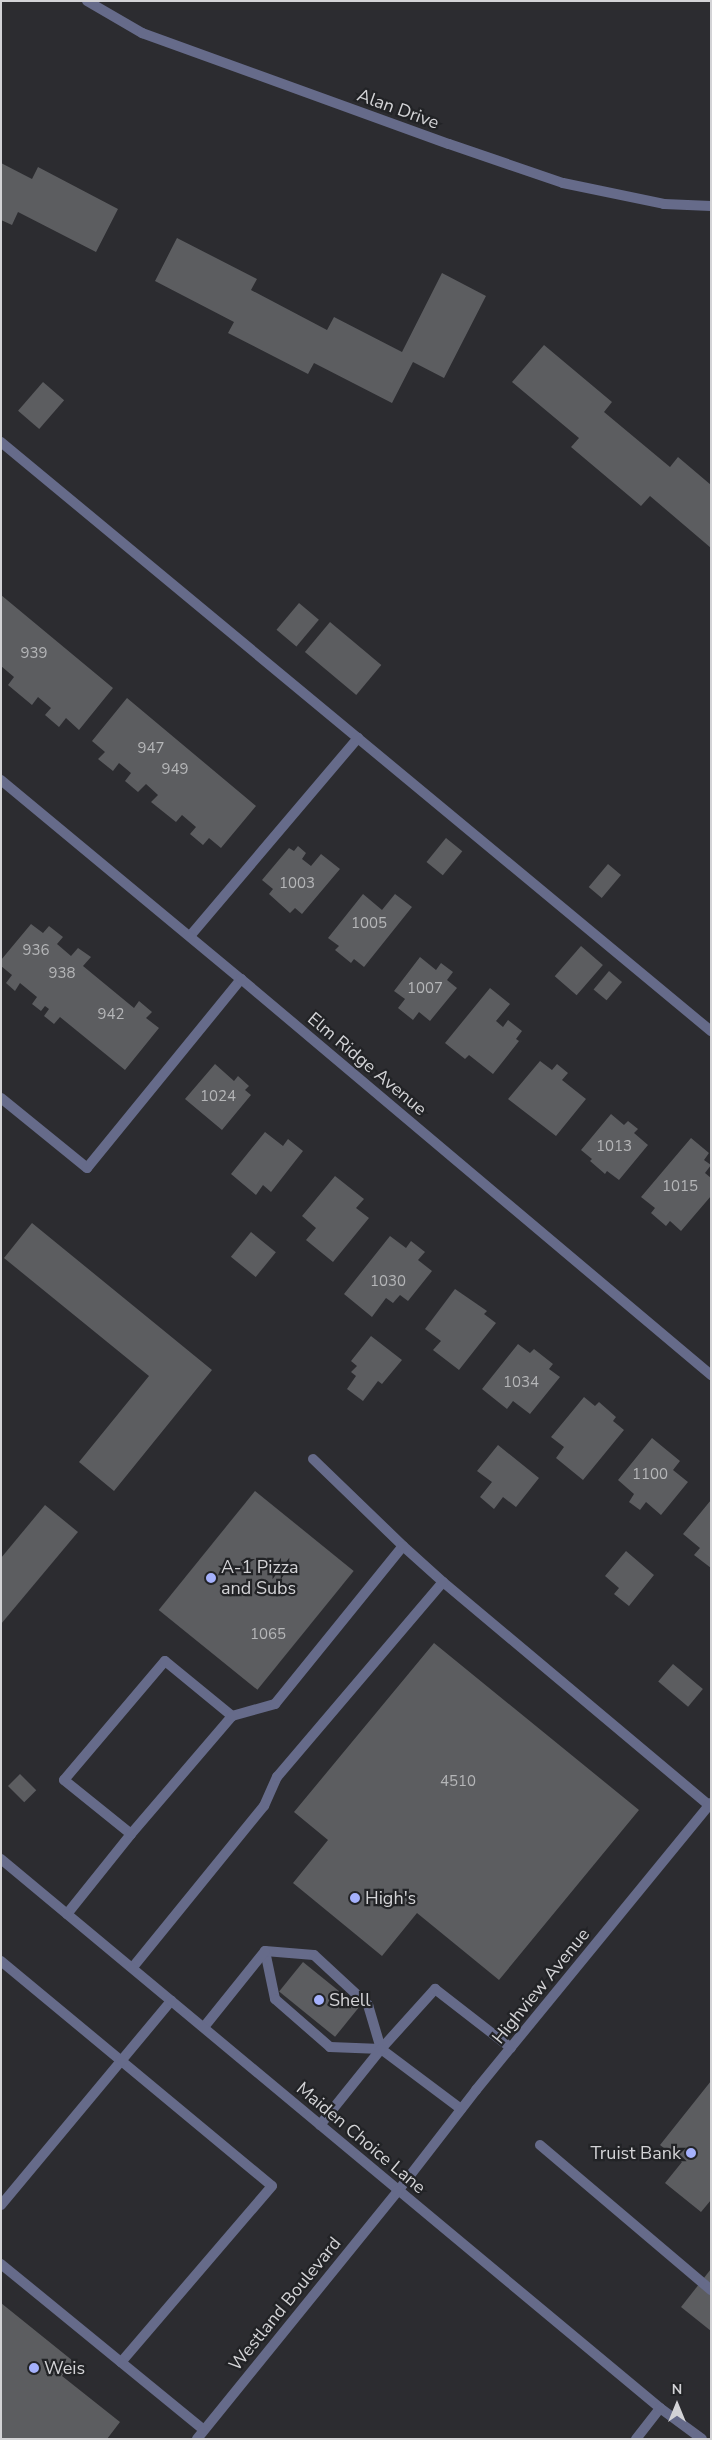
<!DOCTYPE html>
<style>
body{margin:0}
#map{position:relative;width:712px;height:2440px;overflow:hidden;background:#2c2c30;font-family:"Nunito Sans",sans-serif}
div>[style]{position:absolute}
[style*='--x']{left:calc(var(--x)*1px);top:calc(var(--y)*1px);width:calc(var(--w)*1px);rotate:calc(var(--a)*1deg)}
.building>*{inset:0;background:#5c5d60;transform-origin:0 0}
.service>*{height:10px;margin:-5px;padding:0 5px;transform-origin:5px;border-radius:5px;background:#666b8a}
.minor>*{height:10px;margin:-5px;padding:0 5px;transform-origin:5px;border-radius:5px;background:#666b8a}
.tertiary>*{height:10px;margin:-5px;padding:0 5px;transform-origin:5px;border-radius:5px;background:#666b8a}
.dots>*{width:14px;height:14px;translate:-50% -50%;box-sizing:border-box;border:2px solid #222326;border-radius:50%}
span{translate:-50% -50%;white-space:nowrap;text-align:center;line-height:1.15;-webkit-text-stroke:4.5px #222326;paint-order:stroke}
.number-label{font-size:15px;color:#b5b6b8}
.number-label span{-webkit-text-stroke-width:0}
.street-label{font-size:18px;color:#d3d3d6}
.poi-label{font-size:18px;color:#d3d3d6}
.left{translate:0 -50%;text-align:left}
.right{translate:-100% -50%;text-align:right}
.frame{position:absolute;inset:0;border:2px solid #d3d3d6;pointer-events:none}
.north{position:absolute;left:652px;top:2380px;width:50px;height:50px;-webkit-text-stroke:4px #222326;paint-order:stroke;rotate:0deg;font-size:14px;font-weight:700;line-height:20px;text-align:center;color:#d3d3d6}
.north::after{content:'';display:block;margin:auto;width:18px;height:22px;background:#d3d3d6;clip-path:polygon(50% 0,100% 100%,50% 72%,0 100%)}
</style>
<div id="map">
<div class="building">
<div style="clip-path:polygon(1px 163px,32px 179px,38px 167px,118px 209px,96px 252px,18px 212px,12px 225px,1px 220px)"></div>
<div style="clip-path:polygon(177px 238px,257px 279px,251px 290px,327px 330px,334px 317px,402px 352px,442px 273px,486px 296px,444px 378px,413px 362px,392px 403px,314px 363px,308px 374px,228px 333px,234px 322px,155px 281px)"></div>
<div style="clip-path:polygon(544px 345px,612px 402px,604px 412px,670px 467px,678px 457px,711px 485px,711px 548px,650px 496px,641px 506px,571px 447px,579px 438px,512px 382px)"></div>
<div style="left:43px;top:382px;width:28px;height:38px;rotate:41deg"></div>
<div style="clip-path:polygon(1px 595px,113px 688px,79px 730px,66px 718px,59px 727px,45px 715px,51px 708px,38px 697px,32px 705px,8px 685px,14px 677px,1px 666px)"></div>
<div style="left:299px;top:603px;width:26px;height:35px;rotate:40deg"></div>
<div style="left:330px;top:622px;width:67px;height:39px;rotate:40deg"></div>
<div style="clip-path:polygon(127px 698px,256px 806px,221px 848px,209px 838px,203px 845px,190px 834px,196px 827px,182px 815px,176px 822px,151px 802px,158px 795px,146px 784px,138px 792px,125px 781px,131px 773px,119px 763px,113px 771px,98px 759px,105px 752px,92px 741px)"></div>
<div style="left:446px;top:838px;width:21px;height:31px;rotate:39deg"></div>
<div style="clip-path:polygon(298px 846px,306px 853px,302px 859px,311px 866px,321px 854px,340px 869px,302px 914px,295px 908px,290px 913px,269px 894px,273px 889px,262px 880px,289px 848px,294px 851px)"></div>
<div style="left:608px;top:864px;width:17px;height:30px;rotate:40deg"></div>
<div style="clip-path:polygon(363px 894px,382px 910px,395px 894px,412px 907px,364px 967px,354px 959px,351px 963px,335px 950px,339px 946px,328px 938px)"></div>
<div style="clip-path:polygon(31px 924px,43px 933px,49px 926px,63px 937px,57px 944px,71px 956px,78px 948px,91px 957px,83px 966px,134px 1008px,139px 1001px,152px 1012px,146px 1018px,159px 1028px,125px 1070px,60px 1017px,54px 1024px,44px 1016px,49px 1009px,45px 1006px,41px 1011px,32px 1004px,37px 997px,20px 983px,15px 991px,6px 983px,12px 975px,1px 966px,1px 960px)"></div>
<div style="left:581px;top:946px;width:29px;height:40px;rotate:41deg"></div>
<div style="clip-path:polygon(420px 957px,436px 970px,441px 963px,453px 972px,447px 980px,457px 988px,430px 1021px,419px 1012px,413px 1020px,398px 1008px,405px 999px,394px 991px)"></div>
<div style="left:609px;top:971px;width:17px;height:24px;rotate:40deg"></div>
<div style="clip-path:polygon(490px 988px,510px 1004px,496px 1021px,503px 1027px,508px 1020px,522px 1031px,516px 1039px,519px 1041px,493px 1074px,469px 1055px,465px 1059px,445px 1043px)"></div>
<div style="clip-path:polygon(540px 1061px,552px 1070px,557px 1064px,568px 1073px,562px 1080px,586px 1099px,556px 1136px,508px 1099px)"></div>
<div style="clip-path:polygon(215px 1064px,234px 1081px,238px 1076px,249px 1086px,245px 1090px,251px 1095px,222px 1130px,185px 1099px)"></div>
<div style="clip-path:polygon(611px 1114px,624px 1125px,628px 1121px,638px 1129px,634px 1133px,648px 1145px,619px 1180px,607px 1171px,605px 1174px,590px 1161px,592px 1159px,581px 1150px)"></div>
<div style="clip-path:polygon(265px 1132px,283px 1146px,288px 1139px,303px 1151px,271px 1192px,263px 1185px,256px 1195px,231px 1174px)"></div>
<div style="clip-path:polygon(691px 1138px,709px 1153px,704px 1160px,711px 1165px,705px 1173px,711px 1178px,711px 1196px,681px 1231px,670px 1221px,666px 1226px,651px 1213px,655px 1208px,641px 1197px)"></div>
<div style="clip-path:polygon(335px 1176px,364px 1199px,356px 1208px,369px 1218px,333px 1262px,306px 1240px,316px 1228px,302px 1216px)"></div>
<div style="clip-path:polygon(32px 1223px,212px 1370px,114px 1491px,79px 1462px,149px 1376px,4px 1258px)"></div>
<div style="left:251px;top:1232px;width:32px;height:32px;rotate:39deg"></div>
<div style="clip-path:polygon(390px 1236px,406px 1248px,411px 1241px,425px 1252px,418px 1260px,432px 1271px,408px 1301px,400px 1295px,393px 1303px,386px 1298px,372px 1317px,344px 1294px)"></div>
<div style="clip-path:polygon(455px 1289px,487px 1311px,484px 1314px,496px 1323px,459px 1370px,433px 1350px,441px 1341px,425px 1329px)"></div>
<div style="clip-path:polygon(371px 1336px,402px 1360px,382px 1384px,378px 1381px,363px 1401px,347px 1389px,356px 1376px,351px 1372px,357px 1366px,351px 1361px)"></div>
<div style="clip-path:polygon(518px 1344px,530px 1353px,534px 1349px,553px 1364px,549px 1369px,560px 1377px,530px 1414px,513px 1401px,507px 1409px,482px 1389px)"></div>
<div style="clip-path:polygon(584px 1397px,595px 1406px,599px 1402px,616px 1417px,613px 1421px,624px 1430px,583px 1480px,556px 1458px,564px 1447px,551px 1437px)"></div>
<div style="clip-path:polygon(652px 1438px,680px 1461px,673px 1470px,688px 1482px,661px 1515px,646px 1502px,640px 1510px,629px 1502px,634px 1494px,618px 1480px)"></div>
<div style="clip-path:polygon(498px 1445px,539px 1478px,516px 1507px,503px 1497px,494px 1509px,480px 1497px,492px 1482px,477px 1471px)"></div>
<div style="left:255px;top:1491px;width:127px;height:153px;rotate:39deg"></div>
<div style="clip-path:polygon(711px 1500px,711px 1568px,694px 1555px,700px 1548px,683px 1534px)"></div>
<div style="clip-path:polygon(45px 1505px,78px 1532px,1px 1624px,1px 1558px)"></div>
<div style="clip-path:polygon(626px 1551px,654px 1575px,629px 1606px,614px 1594px,619px 1588px,605px 1576px)"></div>
<div style="clip-path:polygon(434px 1643px,639px 1810px,499px 1980px,417px 1913px,382px 1956px,293px 1883px,328px 1840px,294px 1812px)"></div>
<div style="left:673px;top:1664px;width:39px;height:23px;rotate:40deg"></div>
<div style="left:20px;top:1774px;width:23px;height:17px;rotate:45deg"></div>
<div style="left:303px;top:1962px;width:72px;height:38px;rotate:39deg"></div>
<div style="clip-path:polygon(711px 2081px,711px 2200px,701px 2212px,665px 2183px,682px 2162px,660px 2145px)"></div>
<div style="clip-path:polygon(711px 2269px,711px 2331px,681px 2307px)"></div>
<div style="clip-path:polygon(1px 2303px,73px 2361px,62px 2376px,120px 2422px,107px 2439px,1px 2439px)"></div>
</div>
<div class="service">
<div style="--x:1;--y:442;--w:923;--a:39.68"></div>
<div style="--x:190;--y:936;--w:260;--a:-49.7"></div>
<div style="--x:1;--y:1098;--w:111;--a:39.1"></div>
<div style="--x:87;--y:1168;--w:244;--a:-50.8"></div>
<div style="--x:313;--y:1459;--w:125;--a:44"></div>
<div style="--x:131;--y:1834;--w:86;--a:-141.1"></div>
<div style="--x:64;--y:1780;--w:156;--a:-49.7"></div>
<div style="--x:165;--y:1661;--w:87;--a:39.4"></div>
<div style="--x:67;--y:1914;--w:102;--a:-51.3"></div>
<div style="--x:131;--y:1834;--w:155;--a:-49.4"></div>
<div style="--x:232;--y:1716;--w:45;--a:-15.6"></div>
<div style="--x:275;--y:1704;--w:203;--a:-51"></div>
<div style="--x:403;--y:1546;--w:54;--a:42"></div>
<div style="--x:443;--y:1582;--w:347;--a:40"></div>
<div style="--x:265;--y:1951;--w:49;--a:78.2"></div>
<div style="--x:275;--y:1999;--w:73;--a:41.1"></div>
<div style="--x:330;--y:2047;--w:51;--a:2.2"></div>
<div style="--x:265;--y:1951;--w:49;--a:4.7"></div>
<div style="--x:314;--y:1955;--w:74;--a:42.8"></div>
<div style="--x:368;--y:2005;--w:46;--a:73.5"></div>
<div style="--x:1;--y:1961;--w:352;--a:39.7"></div>
<div style="--x:272;--y:2186;--w:232;--a:130.6"></div>
<div style="--x:133;--y:1967;--w:208;--a:-50.9"></div>
<div style="--x:264;--y:1806;--w:32;--a:-66"></div>
<div style="--x:277;--y:1777;--w:256;--a:-49.6"></div>
<div style="--x:204;--y:2027;--w:97;--a:-51.2"></div>
<div style="--x:461;--y:2109;--w:100;--a:-143.1"></div>
<div style="--x:381;--y:2049;--w:81;--a:-48"></div>
<div style="--x:435;--y:1989;--w:96;--a:37.8"></div>
<div style="--x:320;--y:2125;--w:97;--a:-51.2"></div>
<div style="--x:540;--y:2145;--w:224;--a:40.3"></div>
<div style="--x:1;--y:2205;--w:266;--a:-50.2"></div>
<div style="--x:1;--y:2264;--w:262;--a:39.3"></div>
<div style="--x:636;--y:2439;--w:39;--a:-52"></div>
</div>
<div class="minor">
<div style="--x:87;--y:1;--w:64;--a:30.2"></div>
<div style="--x:142;--y:33;--w:326;--a:19.9"></div>
<div style="--x:449;--y:144;--w:120;--a:18.9"></div>
<div style="--x:563;--y:183;--w:103;--a:11.7"></div>
<div style="--x:664;--y:204;--w:47;--a:2.4"></div>
<div style="--x:1;--y:780;--w:312;--a:39.7"></div>
<div style="--x:241;--y:979;--w:615;--a:40.12"></div>
<div style="--x:398;--y:2191;--w:128;--a:-52.3"></div>
<div style="--x:476;--y:2090;--w:371;--a:-50.7"></div>
</div>
<div class="tertiary">
<div style="--x:1;--y:1859;--w:858;--a:39.8"></div>
<div style="--x:660;--y:2408;--w:52;--a:36.4"></div>
<div style="--x:197;--y:2439;--w:319;--a:-51"></div>
</div>
<div class="dots">
<div style="left:211px;top:1578px;background:#a5b1fc"></div>
<div style="left:355px;top:1898px;background:#a5b1fc"></div>
<div style="left:319px;top:2000px;background:#a5b1fc"></div>
<div style="left:691px;top:2153px;background:#a5b1fc"></div>
<div style="left:34px;top:2368px;background:#a5b1fc"></div>
</div>
<div class="number-label">
<span style="left:34px;top:654px">939</span>
<span style="left:151px;top:749px">947</span>
<span style="left:175px;top:770px">949</span>
<span style="left:297px;top:884px">1003</span>
<span style="left:369px;top:924px">1005</span>
<span style="left:36px;top:951px">936</span>
<span style="left:62px;top:974px">938</span>
<span style="left:425px;top:989px">1007</span>
<span style="left:111px;top:1015px">942</span>
<span style="left:218px;top:1097px">1024</span>
<span style="left:614px;top:1147px">1013</span>
<span style="left:680px;top:1187px">1015</span>
<span style="left:388px;top:1282px">1030</span>
<span style="left:521px;top:1383px">1034</span>
<span style="left:650px;top:1475px">1100</span>
<span style="left:268px;top:1635px">1065</span>
<span style="left:458px;top:1782px">4510</span>
</div>
<div class="street-label">
<span style="left:398px;top:109px;rotate:20deg">Alan Drive</span>
<span style="left:367px;top:1064px;rotate:40deg">Elm Ridge Avenue</span>
<span style="left:541px;top:1986px;rotate:-51deg">Highview Avenue</span>
<span style="left:361px;top:2138px;rotate:40deg">Maiden Choice Lane</span>
<span style="left:285px;top:2304px;rotate:-51deg">Westland Boulevard</span>
</div>
<div class="poi-label">
<span class="left" style="left:221px;top:1578px">A-1 Pizza<br>and Subs</span>
<span class="left" style="left:365px;top:1898px">High's</span>
<span class="left" style="left:329px;top:2000px">Shell</span>
<span class="right" style="left:681px;top:2153px">Truist Bank</span>
<span class="left" style="left:44px;top:2368px">Weis</span>
</div>
<div class="frame"></div>
<div class="north">N</div>
</div>
